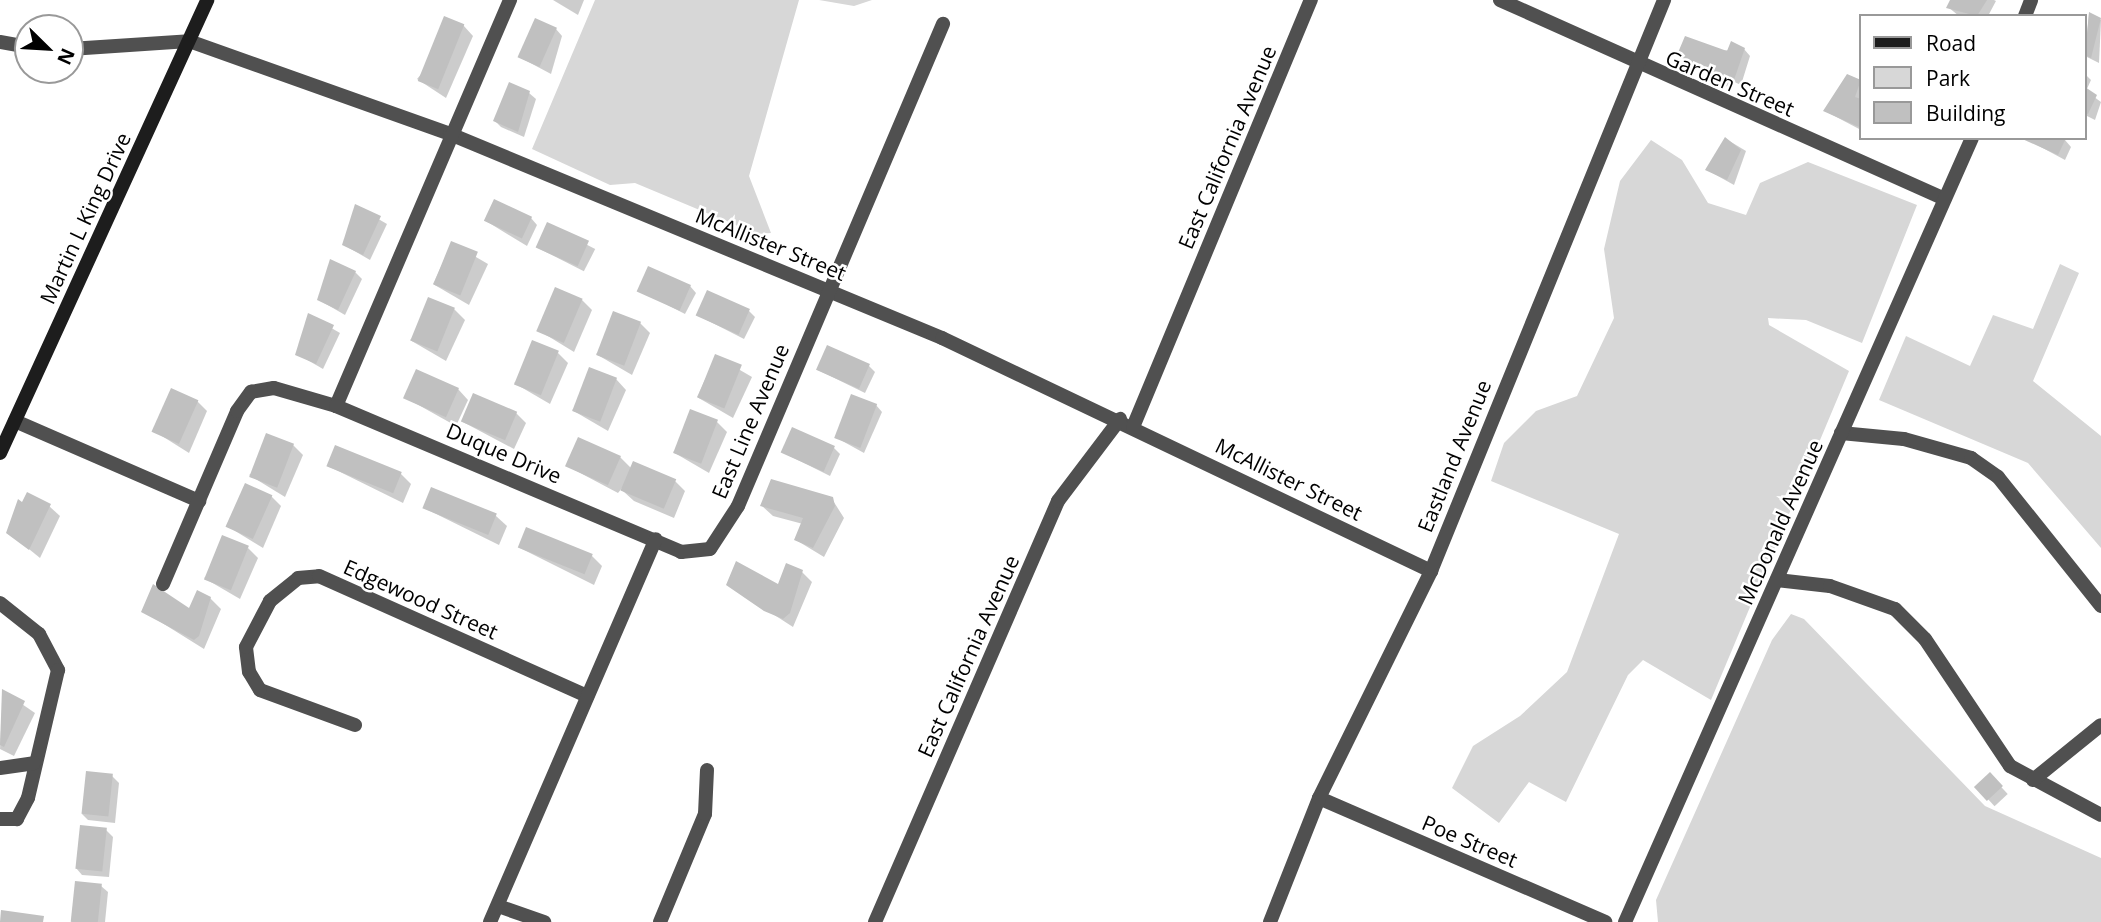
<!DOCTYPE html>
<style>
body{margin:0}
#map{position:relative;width:2101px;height:922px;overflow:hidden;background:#fff;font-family:"Open Sans",sans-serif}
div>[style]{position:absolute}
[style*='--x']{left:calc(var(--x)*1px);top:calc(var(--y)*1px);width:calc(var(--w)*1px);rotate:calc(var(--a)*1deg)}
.green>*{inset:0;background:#d7d7d7}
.shadow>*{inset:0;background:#0003;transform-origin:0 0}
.building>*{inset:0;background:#c0c0c0;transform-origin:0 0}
.minor>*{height:14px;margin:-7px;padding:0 7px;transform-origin:7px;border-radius:7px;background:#505050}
.secondary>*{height:14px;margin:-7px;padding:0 7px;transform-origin:7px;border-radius:7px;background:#1d1d1d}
span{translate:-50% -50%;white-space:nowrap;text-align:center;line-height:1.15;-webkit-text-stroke:5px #fff;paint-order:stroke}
.street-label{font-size:21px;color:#000}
.legend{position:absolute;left:1859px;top:14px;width:228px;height:126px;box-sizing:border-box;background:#fff;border:2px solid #999;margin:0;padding:9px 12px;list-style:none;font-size:21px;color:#000}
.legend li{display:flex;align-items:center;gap:14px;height:35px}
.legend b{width:35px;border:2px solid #999}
.north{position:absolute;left:14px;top:14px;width:70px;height:70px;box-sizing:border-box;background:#fff;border:2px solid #999;border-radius:50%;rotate:114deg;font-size:19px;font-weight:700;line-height:28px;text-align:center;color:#000}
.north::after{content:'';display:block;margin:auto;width:24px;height:32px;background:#000;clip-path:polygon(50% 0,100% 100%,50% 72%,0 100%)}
</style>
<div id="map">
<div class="green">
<div style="clip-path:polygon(595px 0,799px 0,749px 176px,771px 233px,757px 234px,635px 183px,610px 185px,532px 149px)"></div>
<div style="clip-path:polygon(819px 0,872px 0,854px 6px)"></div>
<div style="clip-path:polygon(1651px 140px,1682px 160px,1708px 203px,1746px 215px,1760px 183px,1808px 162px,1917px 205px,1862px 343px,1806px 320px,1768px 318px,1769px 325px,1849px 371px,1711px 700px,1643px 660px,1628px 675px,1566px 802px,1529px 782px,1499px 823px,1452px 788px,1473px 746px,1520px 716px,1567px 672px,1619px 534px,1491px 481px,1504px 443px,1536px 411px,1577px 396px,1614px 318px,1604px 249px,1620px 181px)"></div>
<div style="clip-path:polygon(2060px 264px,2079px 273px,2033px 381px,2101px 436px,2101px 548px,2028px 463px,1879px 400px,1906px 336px,1970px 366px,1993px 315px,2033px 329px)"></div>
<div style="clip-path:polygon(1791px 614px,1804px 619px,1985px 806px,2101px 858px,2101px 922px,1658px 922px,1656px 900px,1772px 640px)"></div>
</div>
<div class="shadow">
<div style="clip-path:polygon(553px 0,584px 0,578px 15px)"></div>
<div style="clip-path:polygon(1952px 0,1994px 0,1996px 1px,1988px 16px,1959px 16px,1948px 7px)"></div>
<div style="clip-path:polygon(2089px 14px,2101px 20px,2099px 63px,2085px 56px)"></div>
<div style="clip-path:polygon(463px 25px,473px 36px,446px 98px,417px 79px)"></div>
<div style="clip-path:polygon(556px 29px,562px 36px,551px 74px,521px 58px)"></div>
<div style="clip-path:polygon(1744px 49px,1750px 56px,1741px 85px,1732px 81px,1729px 88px,1679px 54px)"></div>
<div style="clip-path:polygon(2085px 74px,2091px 80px,2086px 91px,2101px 102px,2095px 120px,2085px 115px)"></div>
<div style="clip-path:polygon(1848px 77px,1861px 82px,1861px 130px,1825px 111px)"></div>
<div style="clip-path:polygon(529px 93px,536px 99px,524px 137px,501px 127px,495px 121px)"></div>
<div style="clip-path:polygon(2024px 138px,2065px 140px,2071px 147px,2065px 160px)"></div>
<div style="clip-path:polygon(1726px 139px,1746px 151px,1734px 185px,1707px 170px)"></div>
<div style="clip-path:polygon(356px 206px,387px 224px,370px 260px,344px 245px)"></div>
<div style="clip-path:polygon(531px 218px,537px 225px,527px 246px,486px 221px)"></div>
<div style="left:548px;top:225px;width:53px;height:25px;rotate:27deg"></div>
<div style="clip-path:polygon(452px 243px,488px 264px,469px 305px,433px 284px)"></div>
<div style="clip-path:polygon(355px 272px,362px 279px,345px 315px,319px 300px)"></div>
<div style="clip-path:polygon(690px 286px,696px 293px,685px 314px,638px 290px)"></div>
<div style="clip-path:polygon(582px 300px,592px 310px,574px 352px,538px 330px)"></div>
<div style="clip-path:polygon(454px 309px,465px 320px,446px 361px,410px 340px)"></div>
<div style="clip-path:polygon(749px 311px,755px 317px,744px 339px,697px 315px)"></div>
<div style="clip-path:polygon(309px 315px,340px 333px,323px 369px,297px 354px)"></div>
<div style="clip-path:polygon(640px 323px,650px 333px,632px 375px,596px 354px)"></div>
<div style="clip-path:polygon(558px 353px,568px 363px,550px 404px,514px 383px)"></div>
<div style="clip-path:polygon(716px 356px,752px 377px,733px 418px,697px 397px)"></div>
<div style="clip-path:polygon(869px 366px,875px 372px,865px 393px,818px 370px)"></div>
<div style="clip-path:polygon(616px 379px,626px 390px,608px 431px,572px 410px)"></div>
<div style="clip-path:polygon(458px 389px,468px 400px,456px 426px,406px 398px)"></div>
<div style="clip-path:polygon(197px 401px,207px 411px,189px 453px,154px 431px)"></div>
<div style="clip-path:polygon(876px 405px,882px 412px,864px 453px,835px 437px)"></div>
<div style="clip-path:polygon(516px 413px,526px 423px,514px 449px,463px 422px)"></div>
<div style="clip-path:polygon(717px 422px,727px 432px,709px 473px,673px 452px)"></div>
<div style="clip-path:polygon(293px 445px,303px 455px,285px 497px,249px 475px)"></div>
<div style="clip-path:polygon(834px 448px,840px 454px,830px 476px,782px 452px)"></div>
<div style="clip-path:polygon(620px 457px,632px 469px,675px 481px,685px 491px,674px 518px,634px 501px,623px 491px,627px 482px,618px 493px,567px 466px)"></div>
<div style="clip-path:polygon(328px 466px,401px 474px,411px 484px,403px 503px)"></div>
<div style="clip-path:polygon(271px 496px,281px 506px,263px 548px,227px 526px)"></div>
<div style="clip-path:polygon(832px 499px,844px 518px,824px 557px,796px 540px,803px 524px,773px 516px,762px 506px)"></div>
<div style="clip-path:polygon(49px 506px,60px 516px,40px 558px,8px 532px)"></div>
<div style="clip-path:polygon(424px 508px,496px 516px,507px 526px,499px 545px)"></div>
<div style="clip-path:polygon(248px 548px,258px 558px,240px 599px,204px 578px)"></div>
<div style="clip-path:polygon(520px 548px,592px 556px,602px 566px,594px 585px)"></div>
<div style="clip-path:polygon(802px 572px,812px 582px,793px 627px,728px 585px,778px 586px)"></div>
<div style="clip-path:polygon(210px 598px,221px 609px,204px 649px,143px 611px,190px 611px)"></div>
<div style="clip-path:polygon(3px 691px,35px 713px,14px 756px,0 749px)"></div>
<div style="left:1990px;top:775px;width:26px;height:18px;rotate:47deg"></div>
<div style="clip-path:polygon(112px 776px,119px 783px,115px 823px,88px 820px,82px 814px)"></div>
<div style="clip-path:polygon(106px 830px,113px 837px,109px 877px,82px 875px,76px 868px)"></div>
<div style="clip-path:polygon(101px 886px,108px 892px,105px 922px,71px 922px)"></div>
</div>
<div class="building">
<div style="clip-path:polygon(1950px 0,1987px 0,1977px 16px,1946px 8px)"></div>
<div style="clip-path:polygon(2089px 12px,2101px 18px,2091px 58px,2085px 55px)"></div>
<div style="left:444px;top:16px;width:22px;height:70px;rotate:22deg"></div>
<div style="left:535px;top:18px;width:24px;height:43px;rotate:24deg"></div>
<div style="clip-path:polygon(1685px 36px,1727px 51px,1731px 41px,1745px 48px,1734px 80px,1725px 76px,1722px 83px,1677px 55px)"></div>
<div style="clip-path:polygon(1847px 74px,1861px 80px,1855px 97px,1861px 99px,1859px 127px,1823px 111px)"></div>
<div style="clip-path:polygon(509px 82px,530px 91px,518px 132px,493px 121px)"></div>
<div style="clip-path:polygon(2085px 87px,2097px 95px,2088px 114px,2085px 113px)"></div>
<div style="clip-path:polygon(1725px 137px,1741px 150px,1727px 180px,1705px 170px)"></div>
<div style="clip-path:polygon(2020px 138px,2066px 138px,2058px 155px)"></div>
<div style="left:494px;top:199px;width:42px;height:24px;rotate:25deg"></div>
<div style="clip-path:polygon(355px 204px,381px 216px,363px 255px,342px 245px)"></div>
<div style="left:547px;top:222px;width:46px;height:28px;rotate:24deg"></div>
<div style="left:451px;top:241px;width:29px;height:47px;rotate:22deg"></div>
<div style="clip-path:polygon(330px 259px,356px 271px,338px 310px,317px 300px)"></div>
<div style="left:648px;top:266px;width:47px;height:28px;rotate:24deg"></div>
<div style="left:555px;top:287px;width:30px;height:48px;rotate:23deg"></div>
<div style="left:707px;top:290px;width:47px;height:28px;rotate:24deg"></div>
<div style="left:428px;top:297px;width:29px;height:47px;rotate:22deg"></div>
<div style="left:613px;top:311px;width:30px;height:47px;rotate:21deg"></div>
<div style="clip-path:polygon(308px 313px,334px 325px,316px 364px,295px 355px)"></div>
<div style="left:532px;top:340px;width:29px;height:48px;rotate:22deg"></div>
<div style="left:827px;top:345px;width:47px;height:27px;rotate:24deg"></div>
<div style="left:715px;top:354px;width:29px;height:47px;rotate:22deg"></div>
<div style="left:589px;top:367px;width:30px;height:47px;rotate:21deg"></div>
<div style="left:416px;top:369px;width:47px;height:32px;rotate:24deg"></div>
<div style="left:171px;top:388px;width:30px;height:48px;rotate:24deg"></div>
<div style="left:473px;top:393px;width:48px;height:31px;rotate:23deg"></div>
<div style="left:851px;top:394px;width:28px;height:47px;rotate:21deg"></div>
<div style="left:690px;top:409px;width:30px;height:47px;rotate:21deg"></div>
<div style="left:792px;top:427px;width:47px;height:28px;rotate:24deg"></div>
<div style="left:266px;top:433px;width:30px;height:47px;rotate:21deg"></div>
<div style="left:578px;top:437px;width:47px;height:32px;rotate:24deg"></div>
<div style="left:335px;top:445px;width:72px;height:23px;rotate:22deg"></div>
<div style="left:633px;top:461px;width:47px;height:32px;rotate:23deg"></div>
<div style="clip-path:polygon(771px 479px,833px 497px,835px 506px,813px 548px,794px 540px,803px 518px,760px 506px)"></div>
<div style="left:245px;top:483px;width:30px;height:48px;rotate:24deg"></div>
<div style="left:431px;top:487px;width:71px;height:23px;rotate:22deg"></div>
<div style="clip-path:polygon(27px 492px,51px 504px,29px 550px,6px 533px,18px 499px,22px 502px)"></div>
<div style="left:526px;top:527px;width:72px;height:22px;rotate:22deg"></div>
<div style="left:222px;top:535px;width:29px;height:48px;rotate:22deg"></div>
<div style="clip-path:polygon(736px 561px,778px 584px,786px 563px,803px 570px,790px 613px,783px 619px,764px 611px,726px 585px)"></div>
<div style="clip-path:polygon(153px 584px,189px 608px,197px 590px,211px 597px,199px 636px,194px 640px,141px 612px)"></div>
<div style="clip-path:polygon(2px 689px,25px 701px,4px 747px,0 745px)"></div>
<div style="left:86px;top:771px;width:27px;height:43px;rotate:6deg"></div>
<div style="left:1990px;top:772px;width:19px;height:22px;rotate:47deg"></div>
<div style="left:80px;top:825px;width:27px;height:44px;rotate:6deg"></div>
<div style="left:75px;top:881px;width:27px;height:41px;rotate:6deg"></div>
<div style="clip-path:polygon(1px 910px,44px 916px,43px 922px,0 922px)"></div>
</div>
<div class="minor">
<div style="--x:1500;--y:0;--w:487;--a:24.1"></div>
<div style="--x:2025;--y:16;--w:17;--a:-69"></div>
<div style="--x:0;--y:42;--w:28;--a:10"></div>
<div style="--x:70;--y:49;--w:119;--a:-3.8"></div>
<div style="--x:189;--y:41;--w:277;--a:19.6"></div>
<div style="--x:450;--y:134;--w:533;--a:22.52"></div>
<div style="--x:942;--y:338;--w:542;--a:25.48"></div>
<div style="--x:336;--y:406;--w:442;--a:-66.8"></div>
<div style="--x:15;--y:421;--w:201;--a:23.5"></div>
<div style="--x:1133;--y:427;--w:463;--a:-67.4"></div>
<div style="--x:1841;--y:433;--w:63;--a:5.4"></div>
<div style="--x:1904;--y:439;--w:70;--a:15.8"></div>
<div style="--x:1971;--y:458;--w:33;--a:35"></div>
<div style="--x:1998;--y:477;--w:165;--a:51.4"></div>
<div style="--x:1777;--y:580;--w:53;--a:6.5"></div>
<div style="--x:1830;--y:586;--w:69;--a:19.5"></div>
<div style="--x:1895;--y:609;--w:42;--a:45"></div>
<div style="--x:1925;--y:639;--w:153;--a:56.2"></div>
<div style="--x:2010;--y:766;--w:103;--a:28.3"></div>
<div style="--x:163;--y:584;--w:188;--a:-66.8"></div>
<div style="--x:237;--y:411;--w:24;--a:-54"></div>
<div style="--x:251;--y:392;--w:23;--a:-10"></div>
<div style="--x:274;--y:388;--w:65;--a:16.2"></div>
<div style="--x:336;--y:406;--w:375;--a:22.9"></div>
<div style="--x:681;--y:552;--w:29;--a:-6"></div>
<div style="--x:710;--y:549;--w:51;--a:-56.9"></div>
<div style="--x:738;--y:506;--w:524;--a:-66.96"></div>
<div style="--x:0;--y:603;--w:50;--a:38.5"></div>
<div style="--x:39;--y:634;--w:41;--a:62.2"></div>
<div style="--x:58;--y:670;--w:131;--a:103.2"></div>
<div style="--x:28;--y:798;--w:24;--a:118"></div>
<div style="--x:17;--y:819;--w:17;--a:180"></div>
<div style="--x:355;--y:725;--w:101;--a:-159.8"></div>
<div style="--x:260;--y:690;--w:21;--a:-121"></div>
<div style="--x:249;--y:672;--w:25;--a:-97"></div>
<div style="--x:246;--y:647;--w:52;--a:-62.4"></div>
<div style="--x:270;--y:601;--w:36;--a:-39"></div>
<div style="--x:298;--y:578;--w:21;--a:-5"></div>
<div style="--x:319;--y:576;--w:294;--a:24.1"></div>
<div style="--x:0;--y:768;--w:34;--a:-8"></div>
<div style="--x:2033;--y:780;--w:87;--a:-39"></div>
<div style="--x:1319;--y:798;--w:312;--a:23.4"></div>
<div style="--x:498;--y:906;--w:49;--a:19.2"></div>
<div style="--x:490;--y:922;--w:417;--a:-66.6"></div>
<div style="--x:660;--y:922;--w:117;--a:-67.4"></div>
<div style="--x:705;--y:814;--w:44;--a:-87.4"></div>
<div style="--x:875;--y:922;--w:459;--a:-66.5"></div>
<div style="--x:1058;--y:501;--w:103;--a:-52.9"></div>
<div style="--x:1270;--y:922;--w:133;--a:-68.4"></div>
<div style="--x:1319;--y:798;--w:253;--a:-63.7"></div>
<div style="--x:1431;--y:571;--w:617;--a:-67.8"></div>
<div style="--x:1625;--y:922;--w:857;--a:-66.13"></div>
</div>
<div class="secondary">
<div style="--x:0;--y:453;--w:498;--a:-65.4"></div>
</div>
<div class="street-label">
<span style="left:1730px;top:83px;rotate:23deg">Garden Street</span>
<span style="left:1227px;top:147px;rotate:-67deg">East California Avenue</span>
<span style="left:85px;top:218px;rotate:-65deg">Martin L King Drive</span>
<span style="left:771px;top:244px;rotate:22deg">McAllister Street</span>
<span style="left:750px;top:421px;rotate:-67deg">East Line Avenue</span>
<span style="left:504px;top:453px;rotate:23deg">Duque Drive</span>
<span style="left:1454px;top:456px;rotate:-68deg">Eastland Avenue</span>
<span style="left:1289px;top:479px;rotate:26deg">McAllister Street</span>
<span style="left:1780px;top:522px;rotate:-66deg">McDonald Avenue</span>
<span style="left:421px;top:599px;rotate:24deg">Edgewood Street</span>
<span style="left:968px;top:656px;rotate:-66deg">East California Avenue</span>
<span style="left:1470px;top:841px;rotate:23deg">Poe Street</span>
</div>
<ul class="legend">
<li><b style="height:9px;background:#1d1d1d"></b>Road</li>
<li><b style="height:19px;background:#d7d7d7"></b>Park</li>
<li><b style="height:19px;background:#c0c0c0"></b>Building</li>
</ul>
<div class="north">N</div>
</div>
